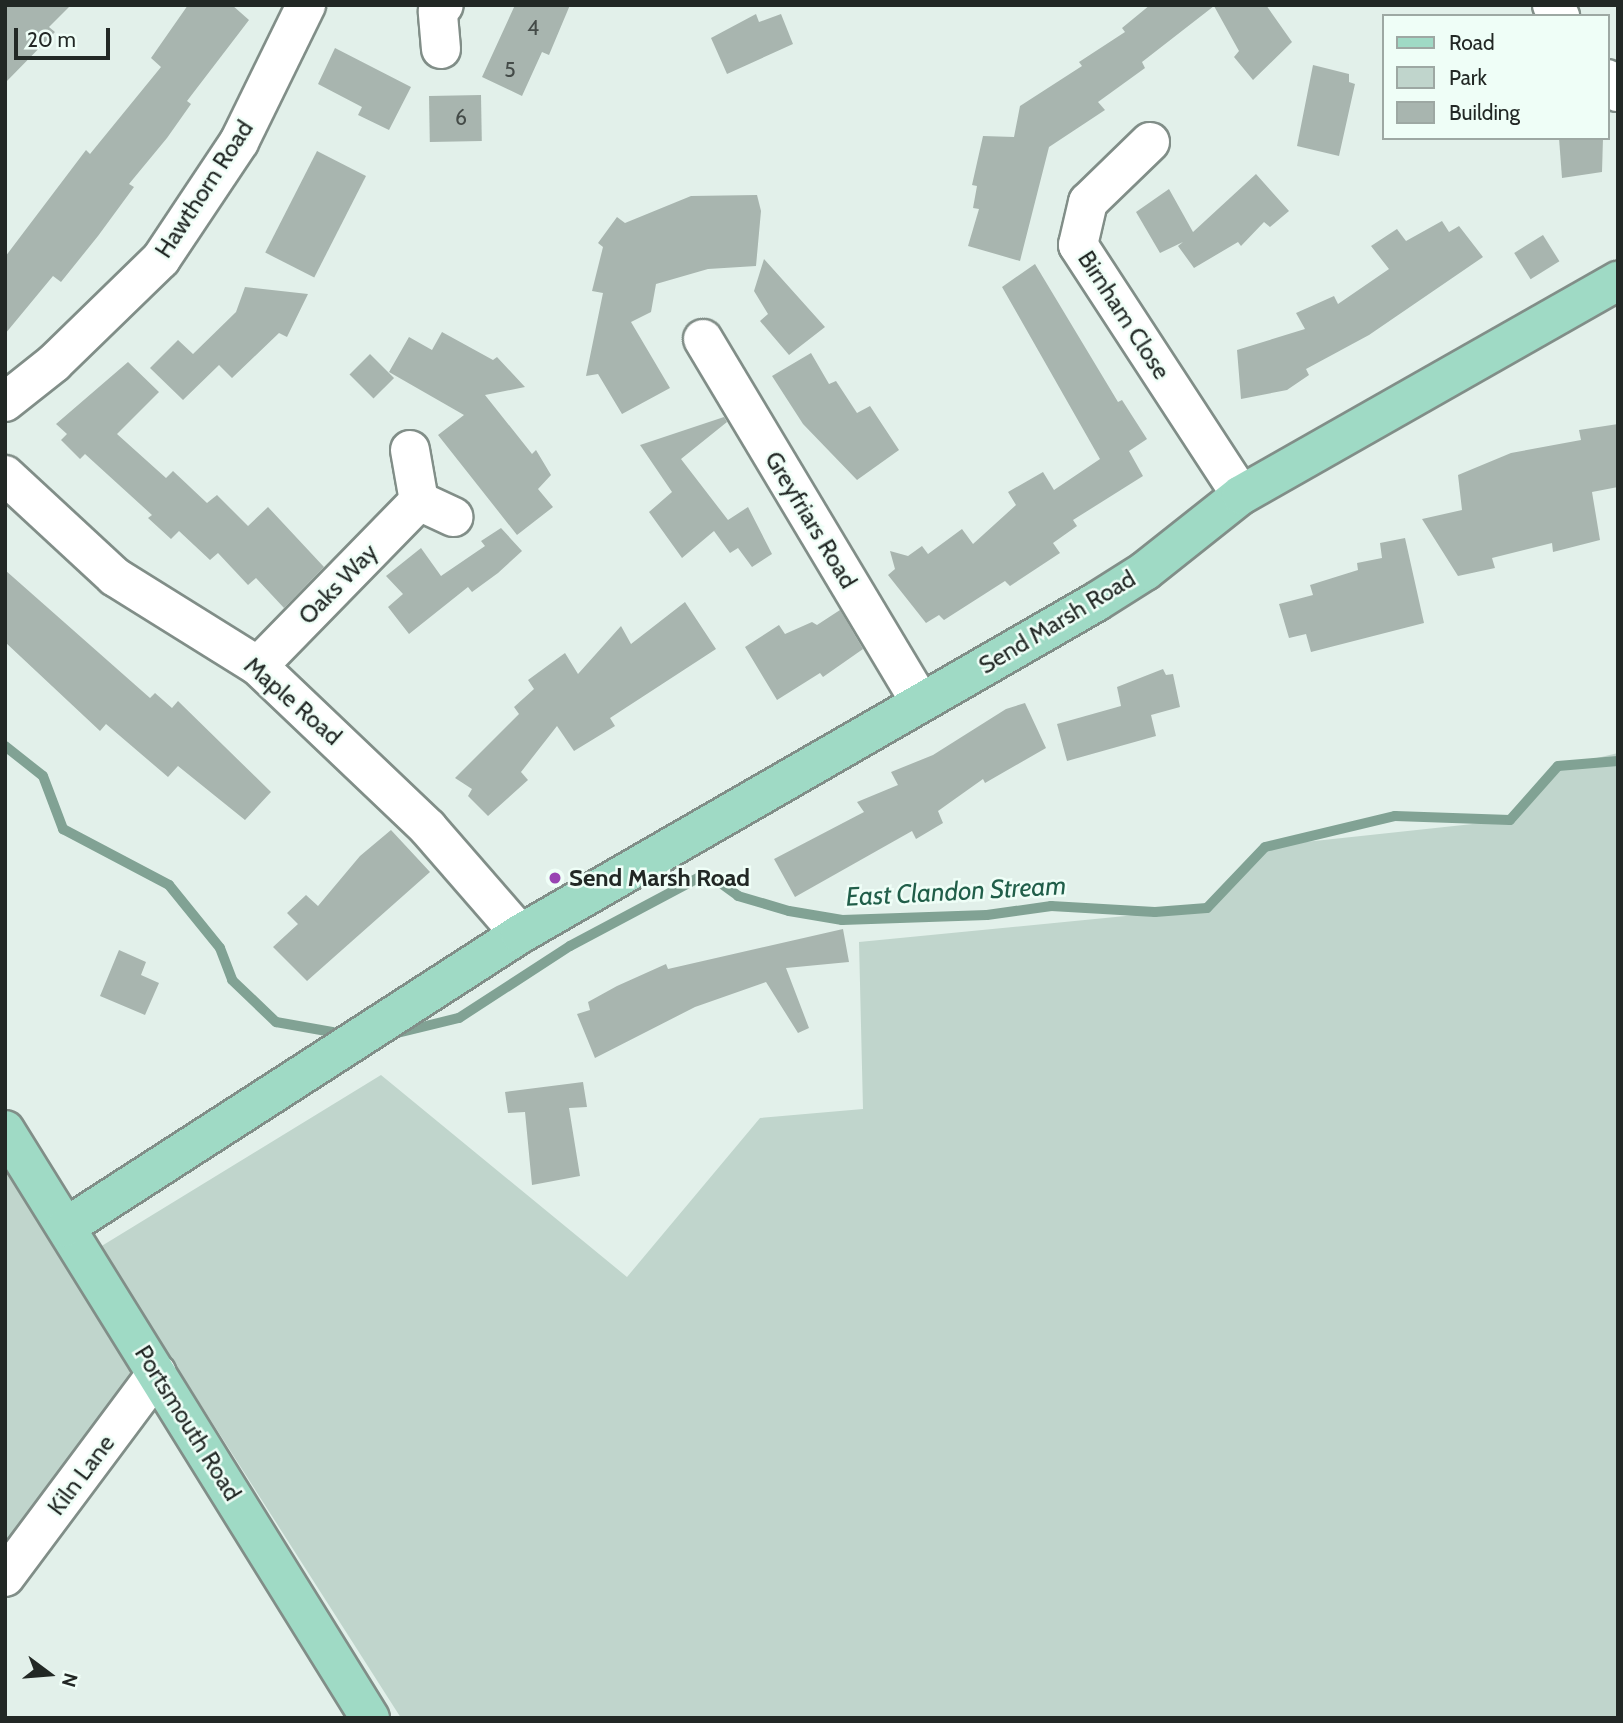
<!DOCTYPE html>
<style>
body{margin:0}
#map{position:relative;width:1623px;height:1723px;overflow:hidden;background:#e2f0ea;font-family:Cabin,sans-serif}
div>[style]{position:absolute}
[style*='--x']{left:calc(var(--x)*1px);top:calc(var(--y)*1px);width:calc(var(--w)*1px);rotate:calc(var(--a)*1deg)}
.green>*{inset:0;background:#c0d5cc}
.stream>*{height:10px;margin:-5px;padding:0 5px;transform-origin:5px;border-radius:5px;background:#81a294}
.building>*{inset:0;background:#a8b5af;transform-origin:0 0}
.roads{filter:drop-shadow(2px 0 #818e88) drop-shadow(-2px 0 #818e88) drop-shadow(0 2px #818e88) drop-shadow(0 -2px #818e88)}
.minor>*{height:38px;margin:-19px;padding:0 19px;transform-origin:19px;border-radius:19px;background:#fff}
.major>*{height:38px;margin:-19px;padding:0 19px;transform-origin:19px;border-radius:19px;background:#9fdac5}
.dots>*{width:19px;height:19px;translate:-50% -50%;box-sizing:border-box;border:4px solid #effef7;border-radius:50%}
span{translate:-50% -50%;white-space:nowrap;text-align:center;line-height:1.15;-webkit-text-stroke:5px #effef7;paint-order:stroke}
.number-label{font-size:21px;color:#444b48}
.number-label span{-webkit-text-stroke-width:0}
.street-label{font-size:24px;color:#222825}
.poi-label{font-size:24px;color:#222825;font-weight:700}
.left{translate:0 -50%;text-align:left}
.water-label{font-size:26px;color:#205e49;font-style:italic}
.frame{position:absolute;inset:0;border:7px solid #222825;pointer-events:none}
.legend{position:absolute;left:1382px;top:14px;width:228px;height:126px;box-sizing:border-box;background:#effef7;border:2px solid #9da8a3;margin:0;padding:9px 12px;list-style:none;font-size:21px;color:#222825}
.legend li{display:flex;align-items:center;gap:14px;height:35px}
.legend b{width:35px;border:2px solid #9da8a3}
.north{position:absolute;left:14px;top:1639px;width:70px;height:70px;-webkit-text-stroke:5px #effef7;paint-order:stroke;rotate:106deg;font-size:19px;font-weight:700;line-height:28px;text-align:center;color:#222825}
.north::after{content:'';display:block;margin:auto;width:24px;height:32px;background:#222825;clip-path:polygon(50% 0,100% 100%,50% 72%,0 100%)}
.scale{position:absolute;left:14px;top:28px;width:96px;height:32px;box-sizing:border-box;border:4px solid #222825;border-top:0;padding-left:9px;font-size:21px;line-height:24px;white-space:nowrap;color:#222825;-webkit-text-stroke:5px #effef7;paint-order:stroke}
</style>
<div id="map">
<div class="green">
<div style="clip-path:polygon(1618px 753px,1618px 1718px,401px 1718px,100px 1247px,381px 1075px,627px 1277px,760px 1118px,863px 1109px,859px 942px,1207px 908px,1267px 846px,1510px 820px,1559px 767px)"></div>
<div style="clip-path:polygon(5px 1169px,134px 1376px,5px 1549px)"></div>
</div>
<div class="stream">
<div style="--x:5;--y:746;--w:48;--a:38.3"></div>
<div style="--x:43;--y:776;--w:57;--a:69.3"></div>
<div style="--x:63;--y:829;--w:120;--a:27.8"></div>
<div style="--x:169;--y:885;--w:81;--a:51"></div>
<div style="--x:220;--y:948;--w:34;--a:69"></div>
<div style="--x:232;--y:980;--w:61;--a:43.7"></div>
<div style="--x:276;--y:1022;--w:57;--a:10.1"></div>
<div style="--x:332;--y:1032;--w:14;--a:34"></div>
<div style="--x:389;--y:1035;--w:72;--a:-13.7"></div>
<div style="--x:459;--y:1018;--w:132;--a:-33"></div>
<div style="--x:570;--y:946;--w:147;--a:-28"></div>
<div style="--x:700;--y:877;--w:15;--a:8"></div>
<div style="--x:715;--y:879;--w:29;--a:36"></div>
<div style="--x:738;--y:896;--w:53;--a:16.4"></div>
<div style="--x:789;--y:911;--w:54;--a:9.6"></div>
<div style="--x:842;--y:920;--w:145;--a:-2"></div>
<div style="--x:987;--y:915;--w:65;--a:-8"></div>
<div style="--x:1051;--y:906;--w:104;--a:3.3"></div>
<div style="--x:1155;--y:912;--w:52;--a:-4.4"></div>
<div style="--x:1207;--y:908;--w:84;--a:-46.4"></div>
<div style="--x:1265;--y:847;--w:134;--a:-13.4"></div>
<div style="--x:1395;--y:816;--w:115;--a:2"></div>
<div style="--x:1510;--y:820;--w:72;--a:-48.4"></div>
<div style="--x:1558;--y:766;--w:60;--a:-4.8"></div>
</div>
<div class="building">
<div style="clip-path:polygon(5px 5px,71px 5px,49px 27px,55px 32px,5px 83px)"></div>
<div style="clip-path:polygon(188px 5px,232px 5px,249px 20px,187px 101px,191px 104px,167px 138px,129px 184px,134px 187px,98px 236px,61px 282px,53px 276px,5px 334px,5px 257px,86px 150px,90px 154px,161px 67px,151px 58px)"></div>
<div style="clip-path:polygon(515px 5px,570px 5px,549px 55px,542px 52px,522px 96px,482px 77px)"></div>
<div style="clip-path:polygon(1150px 5px,1266px 5px,1292px 42px,1253px 80px,1234px 57px,1239px 51px,1214px 6px,1142px 62px,1145px 68px,1098px 102px,1105px 110px,1049px 147px,1020px 261px,968px 246px,979px 209px,973px 208px,977px 186px,972px 185px,983px 136px,1014px 137px,1020px 106px,1082px 66px,1079px 62px,1125px 32px,1122px 28px)"></div>
<div style="clip-path:polygon(756px 14px,759px 22px,781px 14px,793px 44px,727px 74px,711px 38px)"></div>
<div style="clip-path:polygon(335px 48px,411px 87px,389px 130px,358px 115px,362px 107px,318px 84px)"></div>
<div style="clip-path:polygon(1313px 65px,1349px 74px,1349px 82px,1355px 84px,1339px 156px,1297px 146px)"></div>
<div style="left:481px;top:95px;width:46px;height:52px;rotate:89deg"></div>
<div style="clip-path:polygon(1559px 138px,1603px 138px,1602px 172px,1562px 178px)"></div>
<div style="left:317px;top:151px;width:55px;height:114px;rotate:27deg"></div>
<div style="clip-path:polygon(1256px 174px,1289px 211px,1270px 227px,1264px 222px,1241px 246px,1238px 242px,1194px 268px,1178px 246px,1183px 242px,1160px 253px,1136px 212px,1169px 189px,1193px 232px)"></div>
<div style="clip-path:polygon(757px 195px,761px 211px,756px 266px,708px 269px,656px 284px,651px 312px,631px 322px,670px 388px,622px 414px,598px 374px,586px 376px,603px 293px,592px 291px,603px 247px,598px 243px,617px 217px,625px 223px,691px 196px)"></div>
<div style="clip-path:polygon(1442px 221px,1449px 232px,1459px 226px,1483px 257px,1369px 335px,1306px 369px,1309px 375px,1287px 390px,1241px 399px,1237px 350px,1305px 329px,1296px 313px,1334px 296px,1338px 304px,1389px 269px,1371px 246px,1397px 229px,1406px 241px)"></div>
<div style="left:1543px;top:235px;width:31px;height:34px;rotate:58deg"></div>
<div style="clip-path:polygon(764px 259px,825px 327px,789px 355px,760px 321px,768px 314px,754px 291px)"></div>
<div style="clip-path:polygon(1035px 264px,1118px 402px,1122px 400px,1147px 439px,1129px 451px,1143px 476px,1073px 520px,1077px 526px,1053px 543px,1060px 553px,1010px 586px,1005px 581px,944px 620px,939px 615px,926px 623px,888px 575px,895px 569px,890px 551px,908px 556px,922px 546px,928px 554px,962px 529px,973px 544px,1016px 505px,1008px 492px,1043px 472px,1054px 490px,1100px 459px,1002px 287px)"></div>
<div style="clip-path:polygon(245px 287px,308px 294px,287px 337px,279px 333px,232px 378px,219px 365px,183px 400px,150px 368px,178px 340px,193px 354px,236px 312px)"></div>
<div style="clip-path:polygon(442px 332px,493px 360px,497px 357px,525px 387px,485px 395px,532px 454px,536px 450px,551px 475px,538px 489px,553px 507px,517px 535px,438px 435px,464px 415px,389px 372px,409px 337px,432px 350px)"></div>
<div style="clip-path:polygon(811px 353px,829px 384px,836px 381px,857px 413px,870px 406px,899px 450px,857px 480px,803px 424px,772px 376px)"></div>
<div style="left:370px;top:354px;width:34px;height:29px;rotate:45deg"></div>
<div style="clip-path:polygon(128px 362px,159px 392px,117px 434px,166px 478px,173px 471px,207px 503px,217px 495px,248px 526px,268px 507px,324px 567px,284px 608px,256px 578px,248px 585px,218px 553px,210px 560px,179px 531px,171px 539px,148px 518px,152px 515px,85px 454px,80px 459px,61px 440px,67px 434px,56px 424px)"></div>
<div style="clip-path:polygon(724px 417px,727px 422px,681px 459px,728px 520px,748px 507px,772px 554px,752px 567px,738px 548px,730px 553px,714px 531px,682px 558px,649px 512px,672px 492px,640px 445px)"></div>
<div style="clip-path:polygon(1618px 424px,1618px 487px,1592px 492px,1600px 540px,1553px 552px,1552px 543px,1492px 558px,1495px 568px,1458px 576px,1422px 519px,1462px 510px,1458px 475px,1511px 453px,1581px 440px,1579px 430px)"></div>
<div style="clip-path:polygon(501px 528px,522px 551px,498px 573px,472px 592px,468px 587px,409px 634px,388px 607px,403px 594px,386px 576px,421px 548px,441px 576px,485px 546px,481px 541px)"></div>
<div style="clip-path:polygon(1405px 538px,1424px 623px,1311px 652px,1306px 634px,1289px 638px,1279px 604px,1313px 595px,1310px 585px,1358px 570px,1357px 563px,1382px 558px,1380px 543px)"></div>
<div style="clip-path:polygon(5px 570px,150px 698px,155px 693px,172px 708px,178px 701px,271px 792px,245px 820px,178px 766px,168px 777px,106px 724px,100px 731px,5px 642px)"></div>
<div style="clip-path:polygon(685px 602px,716px 649px,610px 718px,615px 726px,574px 751px,557px 726px,521px 772px,528px 780px,488px 816px,468px 796px,472px 789px,455px 778px,519px 714px,514px 707px,534px 689px,528px 680px,565px 653px,578px 674px,621px 626px,631px 644px)"></div>
<div style="clip-path:polygon(840px 610px,863px 649px,823px 677px,820px 673px,777px 700px,745px 647px,779px 625px,785px 634px,812px 622px,817px 625px)"></div>
<div style="clip-path:polygon(1163px 669px,1166px 675px,1173px 674px,1180px 707px,1151px 715px,1156px 736px,1067px 761px,1057px 724px,1121px 706px,1117px 687px)"></div>
<div style="clip-path:polygon(1025px 703px,1046px 748px,985px 783px,983px 779px,938px 811px,943px 823px,916px 839px,912px 831px,795px 897px,774px 859px,864px 812px,857px 802px,898px 785px,891px 772px,933px 755px,1006px 709px)"></div>
<div style="clip-path:polygon(391px 830px,430px 872px,307px 981px,273px 947px,298px 924px,287px 913px,306px 895px,318px 906px,360px 856px)"></div>
<div style="clip-path:polygon(843px 929px,849px 962px,786px 968px,809px 1028px,798px 1033px,766px 982px,695px 1007px,595px 1058px,577px 1014px,590px 1010px,588px 1002px,617px 986px,666px 964px,668px 969px)"></div>
<div style="clip-path:polygon(119px 950px,146px 962px,141px 975px,159px 983px,145px 1015px,100px 996px)"></div>
<div style="clip-path:polygon(583px 1082px,587px 1107px,569px 1108px,580px 1176px,532px 1185px,525px 1112px,508px 1113px,505px 1092px)"></div>
</div>
<div class="roads">
<div class="minor">
<div style="--x:1552;--y:5;--w:14;--a:54"></div>
<div style="--x:441;--y:49;--w:38;--a:-95"></div>
<div style="--x:438;--y:11;--w:8;--a:-45"></div>
<div style="--x:1607;--y:79;--w:17;--a:50"></div>
<div style="--x:1150;--y:142;--w:86;--a:135.9"></div>
<div style="--x:1088;--y:202;--w:44;--a:103.1"></div>
<div style="--x:1078;--y:245;--w:298;--a:56.9"></div>
<div style="--x:703;--y:339;--w:423;--a:59.1"></div>
<div style="--x:5;--y:402;--w:63;--a:-38.5"></div>
<div style="--x:54;--y:363;--w:149;--a:-44.2"></div>
<div style="--x:161;--y:259;--w:141;--a:-56.3"></div>
<div style="--x:239;--y:142;--w:153;--a:-63.9"></div>
<div style="--x:410;--y:450;--w:52;--a:80"></div>
<div style="--x:419;--y:501;--w:38;--a:25"></div>
<div style="--x:5;--y:475;--w:150;--a:42.8"></div>
<div style="--x:115;--y:577;--w:168;--a:31.9"></div>
<div style="--x:258;--y:666;--w:235;--a:43.6"></div>
<div style="--x:428;--y:828;--w:140;--a:49"></div>
<div style="--x:258;--y:666;--w:231;--a:-45.7"></div>
<div style="--x:5;--y:1577;--w:254;--a:-53.3"></div>
</div>
<div class="major">
<div style="--x:5;--y:1130;--w:692;--a:58.17"></div>
<div style="--x:66;--y:1227;--w:540;--a:-32.84"></div>
<div style="--x:520;--y:934;--w:665;--a:-29.96"></div>
<div style="--x:1096;--y:602;--w:58;--a:-32.3"></div>
<div style="--x:1145;--y:571;--w:122;--a:-38.4"></div>
<div style="--x:1241;--y:495;--w:434;--a:-29.6"></div>
</div>
</div>
<div class="dots">
<div style="left:555px;top:878px;background:#9844b2"></div>
</div>
<div class="number-label">
<span style="left:533px;top:28px">4</span>
<span style="left:510px;top:70px">5</span>
<span style="left:461px;top:118px">6</span>
</div>
<div class="street-label">
<span style="left:204px;top:189px;rotate:-57deg">Hawthorn Road</span>
<span style="left:1124px;top:315px;rotate:57deg">Birnham Close</span>
<span style="left:811px;top:520px;rotate:59deg">Greyfriars Road</span>
<span style="left:338px;top:584px;rotate:-46deg">Oaks Way</span>
<span style="left:1057px;top:622px;rotate:-31deg">Send Marsh Road</span>
<span style="left:293px;top:701px;rotate:41deg">Maple Road</span>
<span style="left:188px;top:1423px;rotate:58deg">Portsmouth Road</span>
<span style="left:81px;top:1475px;rotate:-53deg">Kiln Lane</span>
</div>
<div class="poi-label">
<span class="left" style="left:569px;top:878px">Send Marsh Road</span>
</div>
<div class="water-label">
<span style="left:956px;top:892px;rotate:-3deg">East Clandon Stream</span>
</div>
<div class="frame"></div>
<ul class="legend">
<li><b style="height:9px;background:#9fdac5"></b>Road</li>
<li><b style="height:19px;background:#c0d5cc"></b>Park</li>
<li><b style="height:19px;background:#a8b5af"></b>Building</li>
</ul>
<div class="north">N</div>
<div class="scale">20 m</div>
</div>
